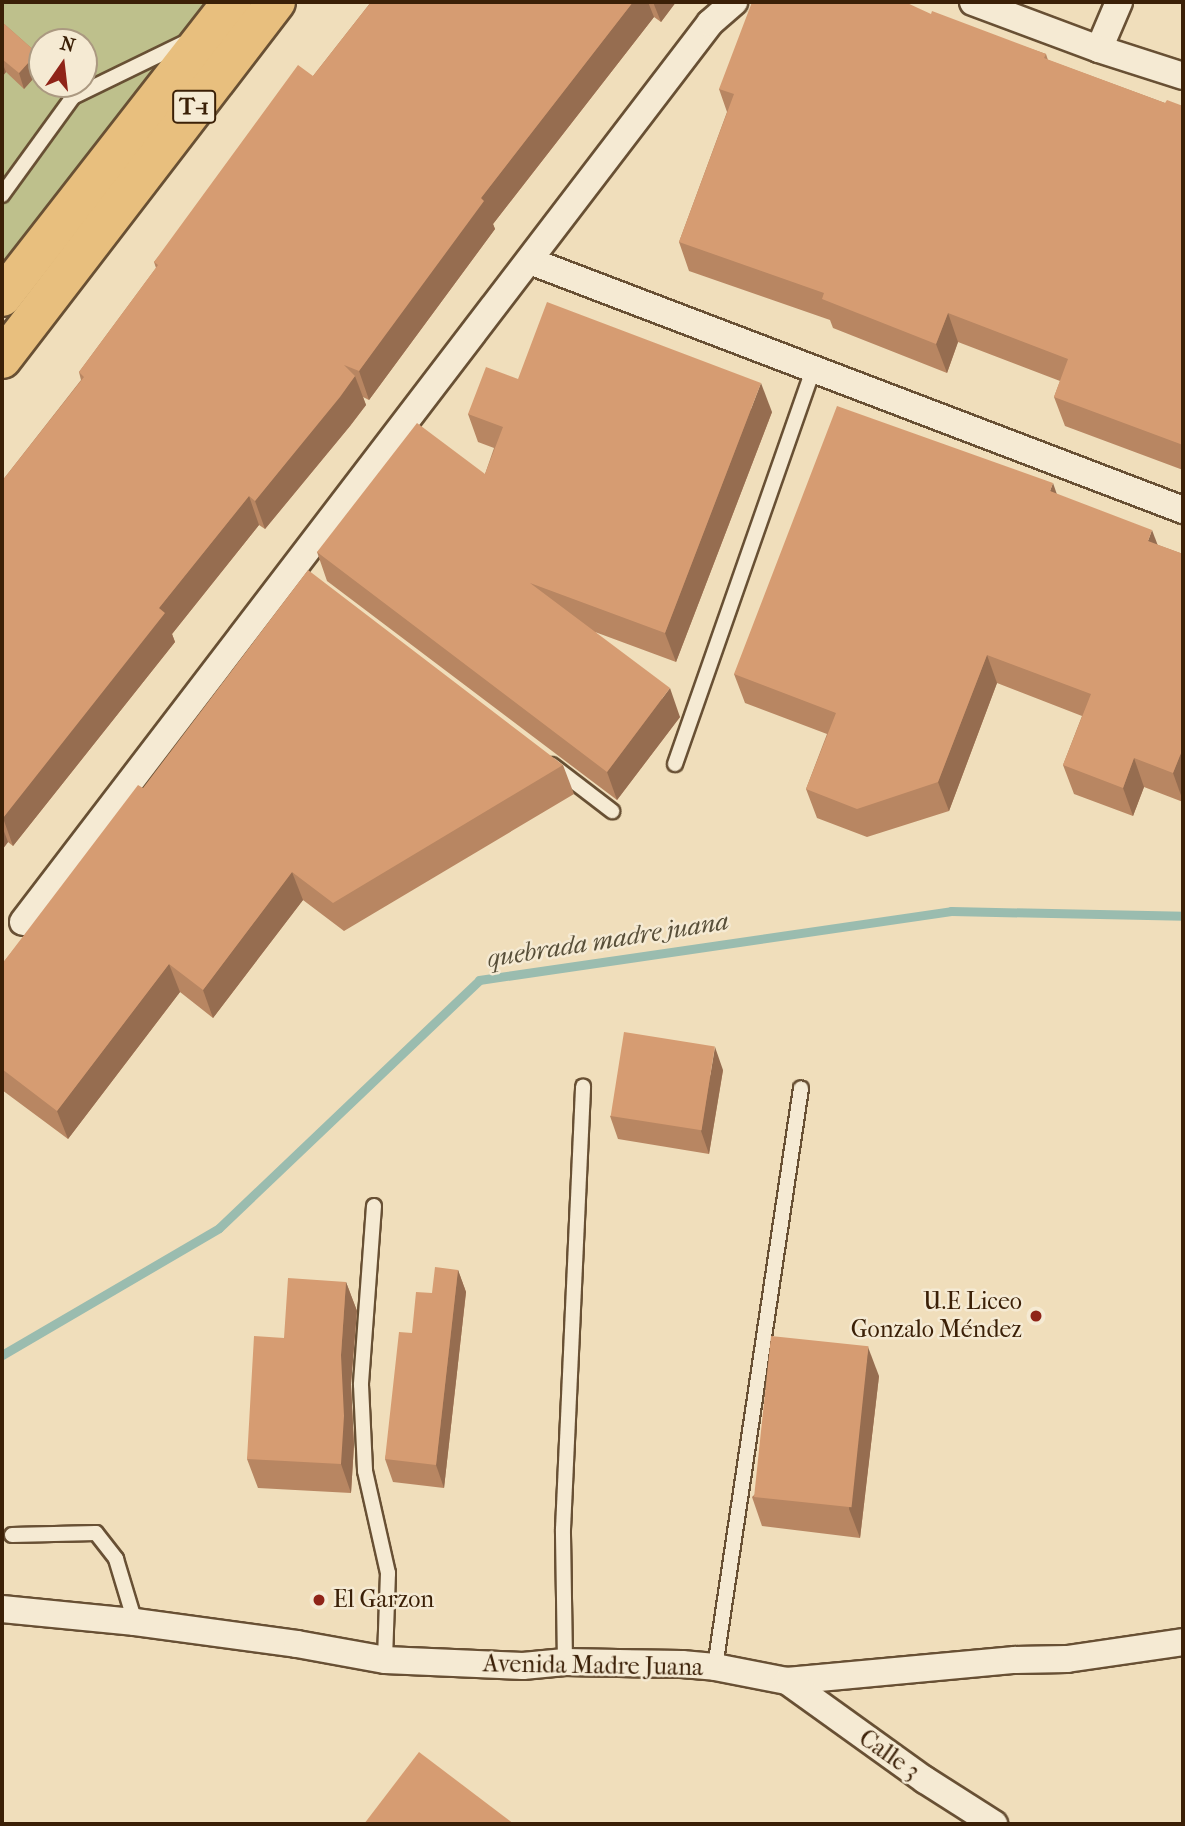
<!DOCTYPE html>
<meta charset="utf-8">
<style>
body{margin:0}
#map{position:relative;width:1185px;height:1826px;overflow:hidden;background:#f0debb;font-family:"IM FELL French Canon",serif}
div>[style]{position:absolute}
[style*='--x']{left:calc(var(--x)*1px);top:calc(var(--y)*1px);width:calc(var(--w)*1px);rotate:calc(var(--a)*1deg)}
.green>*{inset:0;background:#bec08c}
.stream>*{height:9px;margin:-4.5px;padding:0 4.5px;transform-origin:4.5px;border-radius:4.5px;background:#9abcaf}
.roads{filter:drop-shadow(2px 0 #685034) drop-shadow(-2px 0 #685034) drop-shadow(0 2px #685034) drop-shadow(0 -2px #685034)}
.service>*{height:14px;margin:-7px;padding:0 7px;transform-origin:7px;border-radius:7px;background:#f5ead3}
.minor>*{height:26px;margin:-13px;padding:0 13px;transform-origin:13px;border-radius:13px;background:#f5ead3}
.trunk>*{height:38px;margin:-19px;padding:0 19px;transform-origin:19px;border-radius:19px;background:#e8bf7e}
.wall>*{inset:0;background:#b88662}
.shaded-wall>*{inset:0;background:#966d50}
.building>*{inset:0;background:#d69c72;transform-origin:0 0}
.dots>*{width:19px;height:19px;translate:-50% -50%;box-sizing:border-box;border:4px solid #f5ead3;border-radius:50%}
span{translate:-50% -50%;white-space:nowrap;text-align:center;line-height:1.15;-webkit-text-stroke:5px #f5ead3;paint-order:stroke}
.shield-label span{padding:2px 5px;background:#f5ead3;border:2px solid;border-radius:5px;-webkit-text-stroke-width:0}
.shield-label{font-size:23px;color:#3b2007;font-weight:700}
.poi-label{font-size:24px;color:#3b2007}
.right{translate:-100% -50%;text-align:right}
.left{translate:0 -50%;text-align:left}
.street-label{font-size:24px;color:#3b2007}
.water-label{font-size:26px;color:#584f39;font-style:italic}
.frame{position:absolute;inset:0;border:4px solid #3b2007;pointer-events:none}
.north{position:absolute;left:28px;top:28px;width:70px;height:70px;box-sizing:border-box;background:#f5ead3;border:2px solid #ab9981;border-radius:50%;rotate:14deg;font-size:19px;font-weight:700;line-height:28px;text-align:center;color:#3b2007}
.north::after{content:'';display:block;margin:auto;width:24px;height:32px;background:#8f2418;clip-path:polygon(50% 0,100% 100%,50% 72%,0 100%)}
</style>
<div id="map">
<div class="green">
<div style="clip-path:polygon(evenodd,2px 2px,232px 2px,2px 297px,2px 2px,42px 42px,84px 42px,84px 84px,42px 84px,42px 42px)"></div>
</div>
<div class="stream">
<div style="--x:2;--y:1355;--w:251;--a:-30.3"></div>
<div style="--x:219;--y:1228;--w:359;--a:-43.6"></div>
<div style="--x:479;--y:980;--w:477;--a:-8.3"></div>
<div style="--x:951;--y:911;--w:232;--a:1.2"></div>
</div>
<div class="roads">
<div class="service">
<div style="--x:2;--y:195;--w:121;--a:-54.1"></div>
<div style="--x:73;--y:97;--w:126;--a:-26"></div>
<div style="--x:675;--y:764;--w:418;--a:-70.7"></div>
<div style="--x:552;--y:765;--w:76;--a:37.5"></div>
<div style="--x:374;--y:1206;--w:179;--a:94.2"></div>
<div style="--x:361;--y:1385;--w:86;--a:87.3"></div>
<div style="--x:365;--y:1471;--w:105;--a:77.3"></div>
<div style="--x:388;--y:1573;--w:87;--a:92"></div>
<div style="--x:12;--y:1535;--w:84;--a:-1.4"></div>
<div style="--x:96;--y:1533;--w:33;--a:52"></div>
<div style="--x:116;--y:1559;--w:66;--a:73.2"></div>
<div style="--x:565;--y:1662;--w:133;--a:-90.9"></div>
<div style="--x:563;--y:1529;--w:443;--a:-87.4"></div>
<div style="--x:715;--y:1667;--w:585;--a:-81.55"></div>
</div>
<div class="minor">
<div style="--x:973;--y:2;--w:134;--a:20.5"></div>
<div style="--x:1099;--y:49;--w:51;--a:-66.9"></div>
<div style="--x:1099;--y:49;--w:88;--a:17.8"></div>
<div style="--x:530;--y:261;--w:699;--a:20.87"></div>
<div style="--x:23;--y:922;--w:1131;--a:-52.61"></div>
<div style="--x:710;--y:23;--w:32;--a:-41"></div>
<div style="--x:2;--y:1609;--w:134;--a:5.6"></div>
<div style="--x:135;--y:1622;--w:163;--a:7.7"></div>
<div style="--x:297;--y:1644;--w:89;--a:10.3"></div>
<div style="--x:385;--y:1660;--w:138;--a:2.5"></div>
<div style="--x:523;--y:1666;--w:42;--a:-5.4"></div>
<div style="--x:565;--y:1662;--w:117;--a:1"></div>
<div style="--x:682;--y:1664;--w:33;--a:5"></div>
<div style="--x:715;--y:1667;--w:73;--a:11"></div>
<div style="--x:787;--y:1681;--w:229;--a:-5.3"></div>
<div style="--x:1015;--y:1660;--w:52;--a:-1.1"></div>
<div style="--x:1067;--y:1659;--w:117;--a:-8.3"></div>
<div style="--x:787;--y:1681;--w:170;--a:35.7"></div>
<div style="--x:925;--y:1780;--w:82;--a:32.5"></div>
</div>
<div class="trunk">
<div style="--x:2;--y:297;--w:374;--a:-52.1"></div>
<div style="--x:2;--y:359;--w:450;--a:-52.5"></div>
</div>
</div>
<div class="wall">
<div style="clip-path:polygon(371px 2px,676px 2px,661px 22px,654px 17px,493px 224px,495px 229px,369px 400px,363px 397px,366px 405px,350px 426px,265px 529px,259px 525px,172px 634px,175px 642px,13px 846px,8px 842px,2px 850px,2px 481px,81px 380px,79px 372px,156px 268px,154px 262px,313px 76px)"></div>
<div style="clip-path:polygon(931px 14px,1046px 54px,1048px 60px,1165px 103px,1183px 106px,1183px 470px,1065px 426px,1054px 397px,1060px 381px,958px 342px,947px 373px,833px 328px,830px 320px,689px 271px,679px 242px,727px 112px,719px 89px)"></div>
<div style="clip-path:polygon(2px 22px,37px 53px,42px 69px,24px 89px,6px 72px,2px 77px)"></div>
<div style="clip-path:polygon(518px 379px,772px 412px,676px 662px,595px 632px,680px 717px,617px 800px,327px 581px,317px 552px,485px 474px,494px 448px,478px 442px,468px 414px)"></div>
<div style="clip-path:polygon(1056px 494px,1158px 545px,1183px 554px,1183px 802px,1144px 787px,1133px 816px,1074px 794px,1063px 765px,1082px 716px,997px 683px,949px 811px,867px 837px,817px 818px,806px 789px,827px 734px,745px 703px,734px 674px)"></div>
<div style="clip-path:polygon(563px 765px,574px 794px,344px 931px,303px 900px,213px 1018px,180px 992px,68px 1139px,2px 1090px,2px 964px,143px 788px)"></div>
<div style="clip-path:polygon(723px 1070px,709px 1154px,618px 1139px,610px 1116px)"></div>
<div style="clip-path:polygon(458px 1270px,466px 1292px,444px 1488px,393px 1482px,385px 1459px,412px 1333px)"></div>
<div style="clip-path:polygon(346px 1282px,357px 1311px,351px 1384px,354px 1445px,351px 1493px,258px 1488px,247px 1459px,284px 1338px)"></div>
<div style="clip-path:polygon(879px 1376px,860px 1538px,762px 1526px,752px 1497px)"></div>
</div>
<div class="shaded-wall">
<div style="clip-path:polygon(633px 2px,648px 2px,654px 17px,493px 224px,495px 229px,369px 400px,359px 371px,481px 198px)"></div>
<div style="clip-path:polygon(653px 2px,676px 2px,661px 22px)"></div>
<div style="clip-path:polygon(37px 53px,42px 69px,24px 89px,19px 73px)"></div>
<div style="clip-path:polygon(2px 62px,6px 72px,2px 77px)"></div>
<div style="clip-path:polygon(948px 313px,958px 342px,947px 373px,936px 344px)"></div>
<div style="clip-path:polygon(355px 376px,366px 405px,350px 426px,265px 529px,255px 501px)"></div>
<div style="clip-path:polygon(761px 383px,772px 412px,676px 662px,665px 633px)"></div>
<div style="clip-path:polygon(1053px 483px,1063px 512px,1050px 491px)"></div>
<div style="clip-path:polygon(249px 496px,259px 525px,172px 634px,175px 642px,13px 846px,3px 818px,159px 608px)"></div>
<div style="clip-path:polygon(1152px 530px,1163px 559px,1148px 541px)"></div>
<div style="clip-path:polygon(987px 655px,997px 683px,949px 811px,938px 782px)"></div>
<div style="clip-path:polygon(670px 688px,680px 717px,617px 800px,607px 772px)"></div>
<div style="clip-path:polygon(1183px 748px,1183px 801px,1173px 773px)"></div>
<div style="clip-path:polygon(1134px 758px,1144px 787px,1133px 816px,1123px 788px)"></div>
<div style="clip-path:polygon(2px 826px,8px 842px,2px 850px)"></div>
<div style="clip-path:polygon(292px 872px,303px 900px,213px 1018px,203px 990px)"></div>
<div style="clip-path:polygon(169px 964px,180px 992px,68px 1139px,57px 1111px)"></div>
<div style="clip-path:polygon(715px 1047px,723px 1070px,709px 1154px,701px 1131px)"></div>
<div style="clip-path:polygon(458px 1270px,466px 1292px,444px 1488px,436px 1465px)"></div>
<div style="clip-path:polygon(346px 1282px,357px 1311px,351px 1384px,354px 1445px,351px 1493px,341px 1464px,341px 1355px)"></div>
<div style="clip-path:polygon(868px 1347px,879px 1376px,860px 1538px,849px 1509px)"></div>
</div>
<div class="building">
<div style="clip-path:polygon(371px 2px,633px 2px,481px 198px,484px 201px,359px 371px,344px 365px,355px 376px,340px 397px,255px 501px,249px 496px,159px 608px,165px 613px,3px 818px,2px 481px,84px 377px,79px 372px,158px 265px,154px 262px,298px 65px,313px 76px)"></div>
<div style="clip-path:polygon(752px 2px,905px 2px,931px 14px,932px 11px,1046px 54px,1044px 58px,1165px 103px,1167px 100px,1183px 106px,1183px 445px,1054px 397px,1068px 359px,948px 313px,936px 344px,822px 299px,824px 293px,679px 242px,734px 94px,719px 89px)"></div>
<div style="clip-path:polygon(2px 22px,37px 53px,19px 73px,2px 59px)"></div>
<div style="clip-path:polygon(547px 302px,761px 383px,665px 633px,530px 583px,670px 688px,607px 772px,317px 552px,417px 423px,485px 474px,503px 427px,468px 414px,486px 367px,518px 379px)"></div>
<div style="clip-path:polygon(837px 406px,1053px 483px,1050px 491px,1152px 530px,1148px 541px,1183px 554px,1183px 748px,1173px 773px,1134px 758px,1123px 788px,1063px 765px,1091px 694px,987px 655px,938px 782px,857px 809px,806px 789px,836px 713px,734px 674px)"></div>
<div style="clip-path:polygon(308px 570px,563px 765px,333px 903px,292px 872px,203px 990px,169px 964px,57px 1111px,2px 1069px,2px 964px,138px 785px,143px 788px)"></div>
<div style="left:624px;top:1032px;width:92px;height:85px;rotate:9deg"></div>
<div style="clip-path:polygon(435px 1267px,458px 1270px,436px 1465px,385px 1459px,399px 1332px,412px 1333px,416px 1292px,432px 1293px)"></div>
<div style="clip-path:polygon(288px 1278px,346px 1282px,341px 1355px,344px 1416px,341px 1464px,247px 1459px,254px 1336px,284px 1338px)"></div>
<div style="left:771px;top:1336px;width:98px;height:162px;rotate:6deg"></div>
<div style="clip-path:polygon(419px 1752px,514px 1824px,364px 1824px)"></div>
</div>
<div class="dots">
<div style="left:1036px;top:1316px;background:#8f2418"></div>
<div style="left:319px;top:1600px;background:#8f2418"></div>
</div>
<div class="shield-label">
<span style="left:194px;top:107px">T-1</span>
</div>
<div class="poi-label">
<span class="right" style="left:1022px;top:1316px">U.E Liceo<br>Gonzalo Méndez</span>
<span class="left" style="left:333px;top:1600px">El Garzon</span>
</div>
<div class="street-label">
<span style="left:593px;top:1666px;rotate:1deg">Avenida Madre Juana</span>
<span style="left:889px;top:1755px;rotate:35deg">Calle 3</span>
</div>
<div class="water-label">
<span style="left:608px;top:940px;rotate:-9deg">quebrada madre juana</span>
</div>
<div class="frame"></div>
<div class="north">N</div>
</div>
